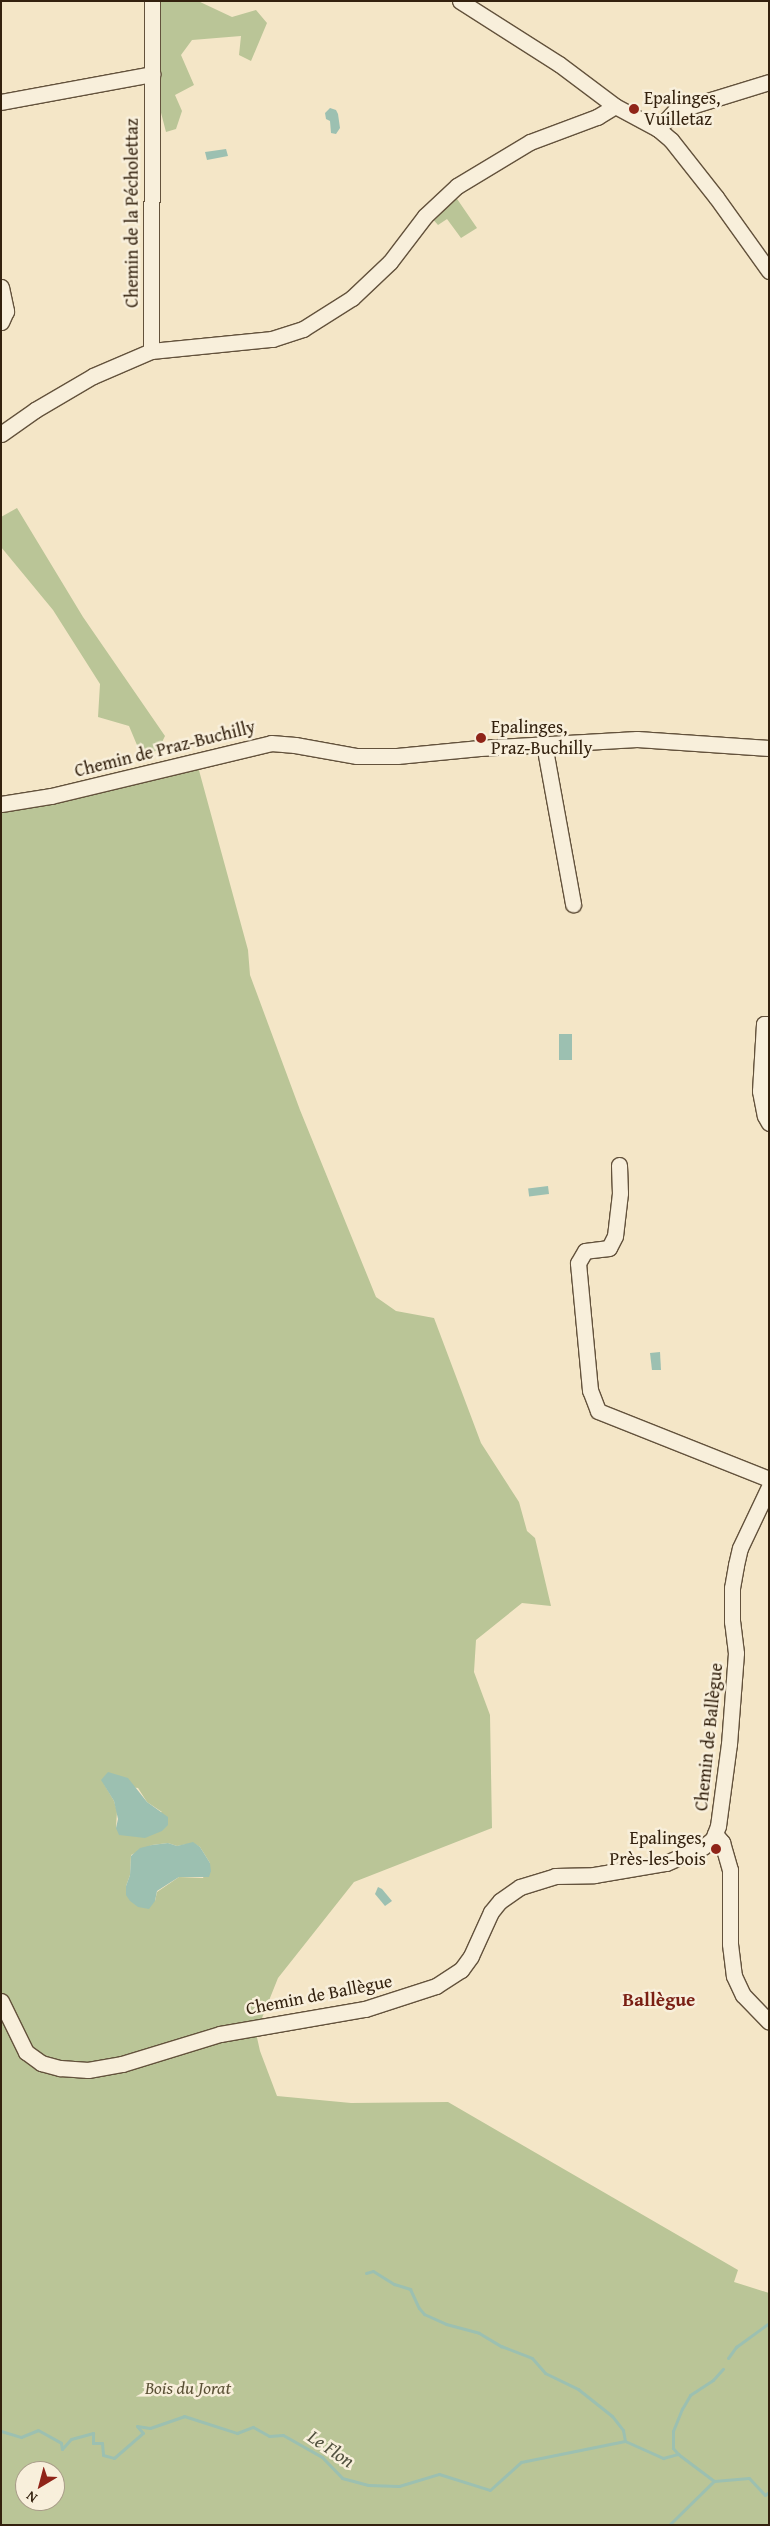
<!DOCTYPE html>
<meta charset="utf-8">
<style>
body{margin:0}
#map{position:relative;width:770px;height:2526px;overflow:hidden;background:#f4e6c7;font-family:"Gentium Book Plus",serif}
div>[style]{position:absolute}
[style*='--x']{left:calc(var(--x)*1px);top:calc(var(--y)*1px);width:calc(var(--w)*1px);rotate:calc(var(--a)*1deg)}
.green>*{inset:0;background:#bac597}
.water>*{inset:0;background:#9cc0b1;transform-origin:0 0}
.stream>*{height:3px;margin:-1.5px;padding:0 1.5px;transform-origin:1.5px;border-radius:1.5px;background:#9cc0b1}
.roads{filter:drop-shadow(1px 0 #63523c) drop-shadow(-1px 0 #63523c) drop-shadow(0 1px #63523c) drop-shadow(0 -1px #63523c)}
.minor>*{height:15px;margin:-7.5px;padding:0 7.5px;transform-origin:7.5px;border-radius:7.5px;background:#f8efdb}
.dots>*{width:14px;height:14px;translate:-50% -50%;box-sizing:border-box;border:2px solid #f8efdb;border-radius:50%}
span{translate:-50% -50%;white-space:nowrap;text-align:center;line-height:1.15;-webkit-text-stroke:5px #f8efdb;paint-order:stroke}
.poi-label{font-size:18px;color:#33210e}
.left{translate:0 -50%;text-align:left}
.right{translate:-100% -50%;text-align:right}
.street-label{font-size:18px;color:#33210e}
.park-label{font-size:18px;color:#5c5237;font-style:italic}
.neighbourhood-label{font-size:19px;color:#7a1f14;font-weight:700}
.water-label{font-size:19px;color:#52513f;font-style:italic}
.frame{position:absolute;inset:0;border:2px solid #33210e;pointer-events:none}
.north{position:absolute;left:15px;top:2461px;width:50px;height:50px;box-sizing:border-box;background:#f8efdb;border:1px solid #a99d89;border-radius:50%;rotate:217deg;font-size:14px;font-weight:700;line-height:20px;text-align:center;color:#33210e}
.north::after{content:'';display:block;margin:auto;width:18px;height:22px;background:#8f2418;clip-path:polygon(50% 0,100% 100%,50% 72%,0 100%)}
</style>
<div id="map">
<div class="green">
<div style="clip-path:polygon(158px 1px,198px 1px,232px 17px,256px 10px,267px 23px,251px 61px,239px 55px,241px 36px,192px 40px,181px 55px,194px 85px,175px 95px,182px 111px,176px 129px,166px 132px,159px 105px)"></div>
<div style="clip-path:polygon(453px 193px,477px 228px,461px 238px,447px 219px,438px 225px,430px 216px)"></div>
<div style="clip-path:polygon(17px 508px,83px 617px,165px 736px,158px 750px,142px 757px,129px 726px,98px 717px,100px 684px,53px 610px,1px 547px,1px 517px)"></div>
<div style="clip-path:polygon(evenodd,197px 763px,248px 950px,250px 975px,300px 1110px,376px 1297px,396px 1311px,434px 1318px,481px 1443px,519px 1502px,527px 1531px,535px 1538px,551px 1606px,522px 1603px,476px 1640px,474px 1672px,490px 1715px,492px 1828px,354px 1882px,278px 1978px,256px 2033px,260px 2051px,277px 2096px,351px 2103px,448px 2102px,738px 2270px,734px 2282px,769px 2293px,769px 2525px,1px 2525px,1px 797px,197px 763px,104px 1784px,138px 1788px,147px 1802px,162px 1812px,116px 1828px,117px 1811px,114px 1801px,104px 1784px,197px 763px,168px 1843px,177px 1846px,193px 1843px,200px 1847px,210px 1863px,203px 1878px,179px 1877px,157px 1892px,155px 1901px,126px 1886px,130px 1875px,131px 1855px,152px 1845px,168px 1843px,197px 763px,25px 2471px,55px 2471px,55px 2501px,25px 2501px,25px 2471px)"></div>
</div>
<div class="water">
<div style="clip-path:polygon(330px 108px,336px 110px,338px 114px,340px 128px,336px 134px,331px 133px,330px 121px,326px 119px,325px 113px)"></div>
<div style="clip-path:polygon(226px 149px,228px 156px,207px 160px,205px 152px)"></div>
<div style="left:559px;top:1034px;width:13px;height:26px"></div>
<div style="left:548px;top:1186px;width:8px;height:20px;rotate:83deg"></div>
<div style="clip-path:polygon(660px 1352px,661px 1370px,652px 1370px,650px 1353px)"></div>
<div style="clip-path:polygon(108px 1772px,128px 1778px,147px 1802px,168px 1817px,168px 1825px,162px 1831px,145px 1838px,119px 1835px,116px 1828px,118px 1819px,114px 1801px,101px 1780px)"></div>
<div style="clip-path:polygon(193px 1842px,200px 1847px,210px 1863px,211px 1871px,209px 1877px,179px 1877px,171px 1882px,157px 1891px,155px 1901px,149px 1909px,138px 1907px,130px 1901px,126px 1895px,126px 1886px,130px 1875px,131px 1856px,140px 1848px,152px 1845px,168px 1843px,177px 1846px)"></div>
<div style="clip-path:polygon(378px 1887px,382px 1889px,392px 1901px,385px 1906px,375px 1894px)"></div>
</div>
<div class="stream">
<div style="--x:366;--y:2273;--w:7;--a:-16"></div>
<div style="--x:373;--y:2271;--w:25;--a:32"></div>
<div style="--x:394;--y:2284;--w:17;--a:17"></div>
<div style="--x:410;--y:2289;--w:21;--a:65"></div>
<div style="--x:419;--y:2308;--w:8;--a:50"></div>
<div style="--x:424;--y:2314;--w:24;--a:24"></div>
<div style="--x:446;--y:2324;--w:34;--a:15"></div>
<div style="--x:479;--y:2333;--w:26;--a:31"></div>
<div style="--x:501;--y:2346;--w:33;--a:21"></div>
<div style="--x:532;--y:2358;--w:20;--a:49"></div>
<div style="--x:545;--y:2373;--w:37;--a:26"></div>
<div style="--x:578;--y:2389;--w:43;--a:38.5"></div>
<div style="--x:612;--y:2416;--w:18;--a:52"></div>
<div style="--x:623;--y:2430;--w:11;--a:80"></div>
<div style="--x:728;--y:2358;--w:14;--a:-54"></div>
<div style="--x:736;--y:2347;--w:41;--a:-36"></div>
<div style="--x:1;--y:2431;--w:21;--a:17"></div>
<div style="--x:21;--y:2437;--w:18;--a:-22"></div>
<div style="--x:38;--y:2430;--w:26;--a:29"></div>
<div style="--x:61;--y:2443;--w:6;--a:81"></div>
<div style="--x:62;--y:2449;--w:13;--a:-48"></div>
<div style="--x:71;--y:2439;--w:23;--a:-15"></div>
<div style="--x:93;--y:2433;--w:10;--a:90"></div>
<div style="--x:93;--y:2443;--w:9;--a:0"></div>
<div style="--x:102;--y:2443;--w:12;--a:85"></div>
<div style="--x:103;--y:2455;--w:11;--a:15"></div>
<div style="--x:114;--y:2458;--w:38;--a:-41"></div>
<div style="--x:143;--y:2433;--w:9;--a:-131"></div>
<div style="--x:137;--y:2426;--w:13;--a:9"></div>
<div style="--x:150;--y:2428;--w:36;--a:-19"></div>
<div style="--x:184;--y:2416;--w:56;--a:17.8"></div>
<div style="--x:237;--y:2433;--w:17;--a:-21"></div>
<div style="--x:253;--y:2427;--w:18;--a:29"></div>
<div style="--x:269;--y:2436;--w:14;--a:-4"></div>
<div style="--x:283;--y:2435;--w:45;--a:29.4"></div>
<div style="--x:322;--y:2457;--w:29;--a:46"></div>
<div style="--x:342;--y:2478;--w:27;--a:15"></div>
<div style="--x:368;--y:2485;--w:31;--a:2"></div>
<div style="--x:399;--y:2486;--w:42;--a:-16.7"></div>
<div style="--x:439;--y:2474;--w:53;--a:17.4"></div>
<div style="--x:490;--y:2490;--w:42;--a:-42.1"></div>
<div style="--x:521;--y:2462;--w:106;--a:-11.4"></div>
<div style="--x:625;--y:2441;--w:42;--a:24.1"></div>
<div style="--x:663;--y:2458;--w:16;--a:-15"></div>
<div style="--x:678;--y:2454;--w:45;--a:36.9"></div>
<div style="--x:714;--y:2481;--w:35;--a:-5"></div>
<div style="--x:749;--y:2478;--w:23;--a:47"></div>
<div style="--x:765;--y:2495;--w:5;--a:-37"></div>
<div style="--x:678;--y:2454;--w:8;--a:-130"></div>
<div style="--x:673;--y:2448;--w:17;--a:-90"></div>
<div style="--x:673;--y:2431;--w:24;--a:-68"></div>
<div style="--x:682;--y:2409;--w:16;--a:-60"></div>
<div style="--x:690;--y:2395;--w:27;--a:-33"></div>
<div style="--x:713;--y:2380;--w:15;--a:-48"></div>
<div style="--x:669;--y:2525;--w:63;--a:-44.4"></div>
</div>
<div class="roads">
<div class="minor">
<div style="--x:460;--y:1;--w:117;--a:32.5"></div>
<div style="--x:559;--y:64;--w:70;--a:36.9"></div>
<div style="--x:615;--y:106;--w:49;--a:28.1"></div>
<div style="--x:658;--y:129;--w:17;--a:40"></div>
<div style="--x:671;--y:140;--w:73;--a:51.7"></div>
<div style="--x:716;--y:197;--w:91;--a:54.4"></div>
<div style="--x:1;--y:102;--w:154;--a:-10.5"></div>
<div style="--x:658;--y:129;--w:25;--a:-47"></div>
<div style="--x:675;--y:111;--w:98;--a:-17.1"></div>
<div style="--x:1;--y:287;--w:25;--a:78"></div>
<div style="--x:6;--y:311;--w:12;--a:114"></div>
<div style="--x:151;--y:351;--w:350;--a:-89.8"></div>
<div style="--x:1;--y:434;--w:42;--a:-35.2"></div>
<div style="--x:35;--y:410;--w:67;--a:-30.4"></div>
<div style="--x:93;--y:376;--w:63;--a:-23.3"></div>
<div style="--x:151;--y:351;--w:122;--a:-5.7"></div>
<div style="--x:272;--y:339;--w:33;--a:-18"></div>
<div style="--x:303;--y:329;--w:58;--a:-32.3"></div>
<div style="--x:352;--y:298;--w:52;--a:-43.5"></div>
<div style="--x:390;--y:262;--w:58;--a:-52.7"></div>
<div style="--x:425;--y:216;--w:44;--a:-43.2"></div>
<div style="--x:457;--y:186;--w:85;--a:-31.1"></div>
<div style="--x:530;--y:142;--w:72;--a:-20.5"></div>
<div style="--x:597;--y:117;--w:21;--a:-31"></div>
<div style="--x:544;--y:744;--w:163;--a:79.7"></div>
<div style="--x:1;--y:804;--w:51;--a:-9.1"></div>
<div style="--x:51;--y:796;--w:226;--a:-13.5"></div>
<div style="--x:271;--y:743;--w:24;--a:5"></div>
<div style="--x:295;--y:745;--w:63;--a:10.1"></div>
<div style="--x:357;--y:756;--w:40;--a:0"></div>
<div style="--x:397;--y:756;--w:83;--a:-5.5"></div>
<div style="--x:480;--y:748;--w:157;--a:-3.3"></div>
<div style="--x:637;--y:739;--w:132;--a:3.9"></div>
<div style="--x:769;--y:1024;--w:5;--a:180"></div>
<div style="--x:764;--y:1024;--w:67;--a:93.4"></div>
<div style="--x:760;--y:1091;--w:25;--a:79"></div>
<div style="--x:765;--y:1116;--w:8;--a:60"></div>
<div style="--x:619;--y:1165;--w:28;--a:88"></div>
<div style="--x:620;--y:1193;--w:43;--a:96.6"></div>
<div style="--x:615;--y:1236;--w:13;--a:117"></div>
<div style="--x:609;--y:1248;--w:24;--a:173"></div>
<div style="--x:585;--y:1251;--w:14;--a:120"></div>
<div style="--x:578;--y:1263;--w:128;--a:84.6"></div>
<div style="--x:590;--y:1390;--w:22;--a:69"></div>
<div style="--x:598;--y:1411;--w:184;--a:21.7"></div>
<div style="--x:715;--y:1834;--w:11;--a:49"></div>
<div style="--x:722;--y:1842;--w:29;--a:74"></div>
<div style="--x:730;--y:1870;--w:74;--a:90"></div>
<div style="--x:730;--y:1944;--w:32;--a:83"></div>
<div style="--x:734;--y:1976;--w:21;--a:65"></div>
<div style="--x:743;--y:1995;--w:37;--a:46"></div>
<div style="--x:1;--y:2001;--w:57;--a:63.9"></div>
<div style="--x:26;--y:2052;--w:19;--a:36"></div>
<div style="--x:41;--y:2063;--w:20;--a:15"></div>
<div style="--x:60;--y:2068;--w:28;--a:4"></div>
<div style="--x:88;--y:2070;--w:35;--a:-10"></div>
<div style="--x:122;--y:2064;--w:102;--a:-17"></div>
<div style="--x:220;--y:2034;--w:147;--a:-9.8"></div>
<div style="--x:365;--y:2009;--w:75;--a:-17.9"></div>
<div style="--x:436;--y:1986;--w:30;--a:-33"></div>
<div style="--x:461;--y:1970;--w:17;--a:-54"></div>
<div style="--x:471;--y:1956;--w:48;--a:-65.6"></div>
<div style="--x:491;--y:1912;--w:14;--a:-51"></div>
<div style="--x:500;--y:1901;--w:24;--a:-35"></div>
<div style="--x:520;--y:1887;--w:37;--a:-17"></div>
<div style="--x:555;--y:1876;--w:39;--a:-1"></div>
<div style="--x:594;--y:1875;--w:73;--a:-9.5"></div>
<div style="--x:666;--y:1863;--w:40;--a:-23.4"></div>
<div style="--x:703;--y:1847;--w:13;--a:-39"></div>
<div style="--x:713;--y:1839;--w:14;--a:-69"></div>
<div style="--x:718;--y:1826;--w:83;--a:-82.4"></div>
<div style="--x:729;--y:1744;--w:91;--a:-85.6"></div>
<div style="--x:736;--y:1653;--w:31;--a:-97"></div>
<div style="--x:732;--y:1622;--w:34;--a:-90"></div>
<div style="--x:732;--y:1588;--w:23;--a:-80"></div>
<div style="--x:736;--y:1565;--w:17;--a:-77"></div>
<div style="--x:740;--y:1548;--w:68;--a:-64.6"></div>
</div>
</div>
<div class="dots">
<div style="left:634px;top:109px;background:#8f2418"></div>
<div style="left:481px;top:738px;background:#8f2418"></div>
<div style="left:716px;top:1849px;background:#8f2418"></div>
</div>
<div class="poi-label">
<span class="left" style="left:644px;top:109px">Epalinges,<br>Vuilletaz</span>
<span class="left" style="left:491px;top:738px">Epalinges,<br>Praz-Buchilly</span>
<span class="right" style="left:706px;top:1849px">Epalinges,<br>Près-les-bois</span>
</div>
<div class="street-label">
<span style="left:132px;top:213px;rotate:-90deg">Chemin de la Pécholettaz</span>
<span style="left:165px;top:749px;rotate:-14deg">Chemin de Praz-Buchilly</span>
<span style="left:709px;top:1737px;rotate:-84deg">Chemin de Ballègue</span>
<span style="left:319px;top:1995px;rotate:-11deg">Chemin de Ballègue</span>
</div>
<div class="park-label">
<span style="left:188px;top:2388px">Bois du Jorat</span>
</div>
<div class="neighbourhood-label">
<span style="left:659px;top:2000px">Ballègue</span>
</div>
<div class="water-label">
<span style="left:331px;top:2449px;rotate:34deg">Le Flon</span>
</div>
<div class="frame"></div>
<div class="north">N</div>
</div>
